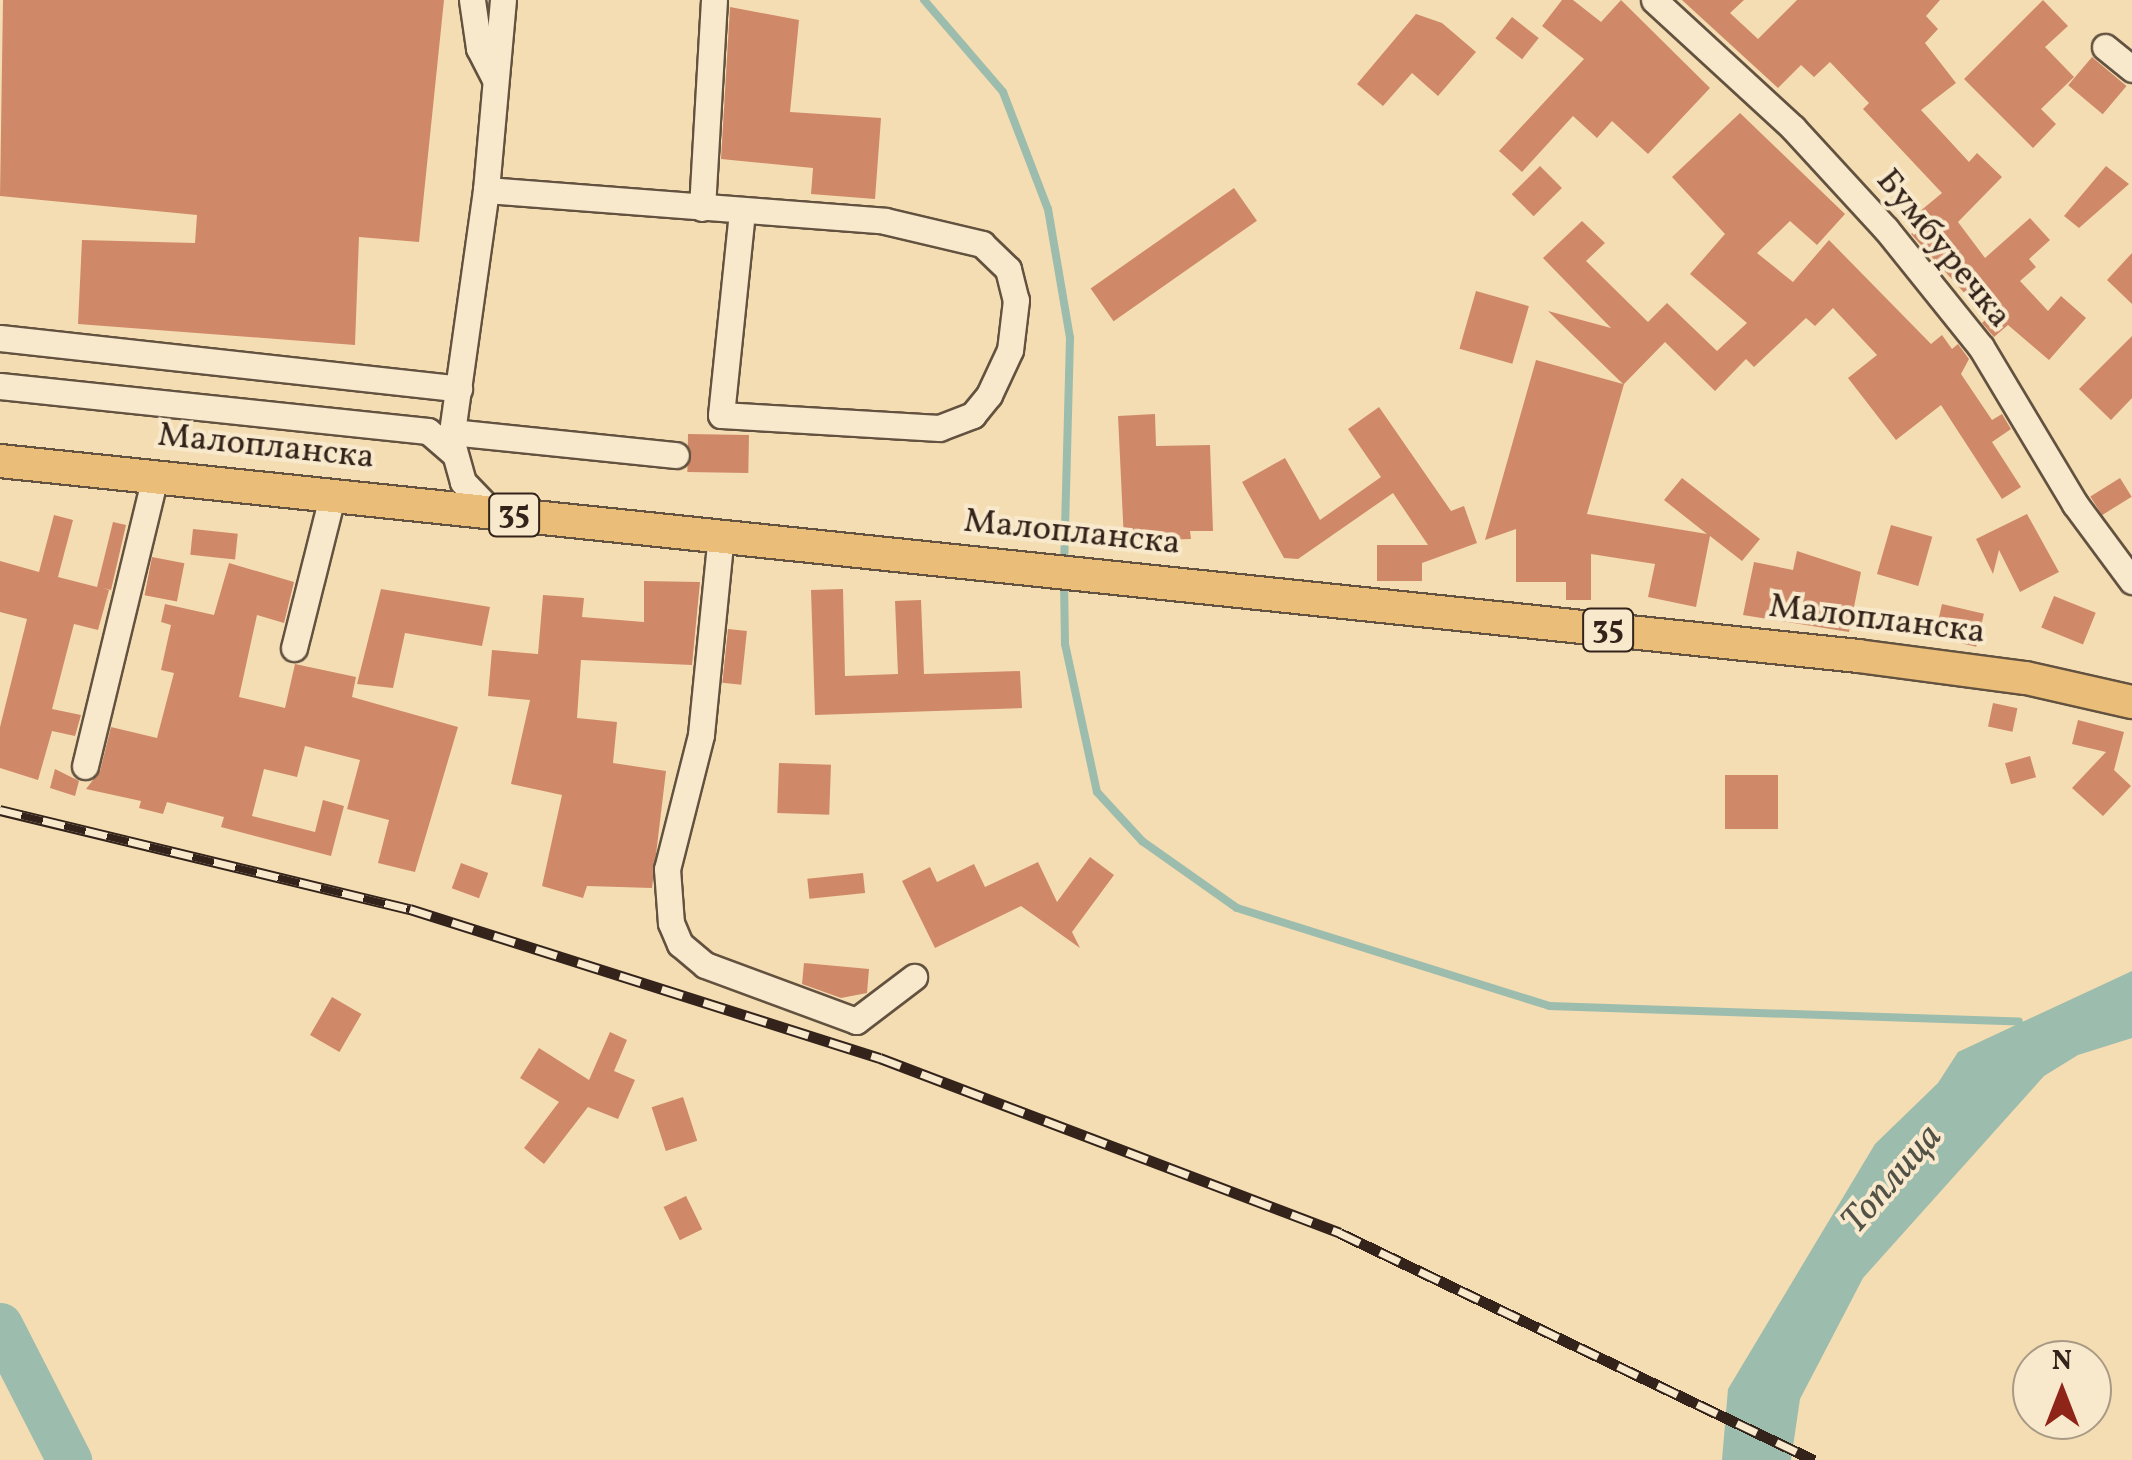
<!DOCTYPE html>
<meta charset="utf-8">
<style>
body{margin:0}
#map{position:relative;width:2132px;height:1460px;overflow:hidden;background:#f4ddb2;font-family:Vollkorn,serif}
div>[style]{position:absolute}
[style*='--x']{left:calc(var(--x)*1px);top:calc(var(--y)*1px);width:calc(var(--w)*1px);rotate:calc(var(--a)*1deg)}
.water>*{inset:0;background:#9cbcad}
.stream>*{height:8px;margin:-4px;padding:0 4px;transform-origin:4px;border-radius:4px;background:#9cbcad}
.river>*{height:45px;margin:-22.5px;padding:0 22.5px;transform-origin:22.5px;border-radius:22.5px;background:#9cbcad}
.building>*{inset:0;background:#cf8969;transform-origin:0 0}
.roads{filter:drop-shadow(2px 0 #635240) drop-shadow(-2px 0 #635240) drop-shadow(0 2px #635240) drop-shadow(0 -2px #635240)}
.minor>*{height:25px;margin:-12.5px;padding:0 12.5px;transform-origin:12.5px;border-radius:12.5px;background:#f8e9cd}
.major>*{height:32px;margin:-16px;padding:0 16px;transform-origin:16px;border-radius:16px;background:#eabe79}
.rail>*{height:11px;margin-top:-5.5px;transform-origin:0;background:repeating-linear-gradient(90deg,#f8e9cd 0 22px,#33231a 0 44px);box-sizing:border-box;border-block:2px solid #33231a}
span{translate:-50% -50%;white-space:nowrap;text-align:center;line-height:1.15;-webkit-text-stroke:8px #f8e9cd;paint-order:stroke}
.shield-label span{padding:2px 8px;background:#f8e9cd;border:2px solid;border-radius:8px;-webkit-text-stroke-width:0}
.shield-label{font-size:32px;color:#33231a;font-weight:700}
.street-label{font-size:35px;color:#33231a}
.water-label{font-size:38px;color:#525146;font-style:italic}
.north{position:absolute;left:2012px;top:1340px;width:100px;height:100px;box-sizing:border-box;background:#f8e9cd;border:2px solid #a99a85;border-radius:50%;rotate:0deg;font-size:28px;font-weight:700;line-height:40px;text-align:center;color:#33231a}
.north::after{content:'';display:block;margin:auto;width:35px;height:45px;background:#8f2418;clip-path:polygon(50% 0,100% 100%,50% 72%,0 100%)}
</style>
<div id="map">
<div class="water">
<div style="clip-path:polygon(2132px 971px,2132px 1038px,2078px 1055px,2044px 1076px,1863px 1278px,1800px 1399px,1791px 1460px,1722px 1460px,1728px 1389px,1875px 1144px,1938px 1083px,1958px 1052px)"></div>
</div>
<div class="stream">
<div style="--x:924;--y:0;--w:121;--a:49.3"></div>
<div style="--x:1003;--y:92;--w:125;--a:69"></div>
<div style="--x:1048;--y:209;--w:131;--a:80.3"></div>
<div style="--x:1070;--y:338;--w:228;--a:91.5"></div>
<div style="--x:1064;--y:580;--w:64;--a:89.1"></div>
<div style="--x:1065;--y:644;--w:151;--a:77.8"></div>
<div style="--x:1097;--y:792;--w:67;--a:47.4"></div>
<div style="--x:1142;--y:841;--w:116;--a:35.2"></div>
<div style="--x:1237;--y:908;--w:327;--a:17.4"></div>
<div style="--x:1549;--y:1006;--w:470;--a:1.9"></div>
</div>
<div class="river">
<div style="--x:0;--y:1325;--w:152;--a:62.9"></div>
</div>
<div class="building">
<div style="clip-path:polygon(3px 0,444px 0,419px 242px,359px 237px,355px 345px,78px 324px,82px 240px,195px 243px,197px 215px,0 196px)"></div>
<div style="clip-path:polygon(1562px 0,1573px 0,1601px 22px,1621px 0,1710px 88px,1648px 154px,1612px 121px,1597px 138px,1573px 116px,1522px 172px,1499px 151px,1584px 59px,1542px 26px)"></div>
<div style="clip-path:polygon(1682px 0,1744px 0,1730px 13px,1758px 39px,1797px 0,1940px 0,1926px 16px,1938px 29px,1925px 43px,1956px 83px,1921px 110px,1969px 162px,1977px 153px,2002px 177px,1958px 222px,1985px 258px,2030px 218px,2050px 240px,2029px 259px,2036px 267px,2020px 281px,2048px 311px,2061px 296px,2086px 318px,2049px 360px,2008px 325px,1994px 337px,1982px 323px,1987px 318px,1911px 234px,1921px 227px,1913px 217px,1942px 193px,1863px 109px,1869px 103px,1830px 62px,1814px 77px,1801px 65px,1778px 88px)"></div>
<div style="clip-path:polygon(2043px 0,2068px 26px,2045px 47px,2074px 77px,2041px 109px,2056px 124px,2033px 148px,1964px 79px)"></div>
<div style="clip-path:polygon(730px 7px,799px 20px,790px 112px,881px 118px,875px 199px,811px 194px,813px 168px,721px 159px)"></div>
<div style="clip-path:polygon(1416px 14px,1442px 23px,1476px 52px,1438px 96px,1412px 73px,1383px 106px,1357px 84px)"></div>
<div style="left:1512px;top:17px;width:34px;height:27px;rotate:38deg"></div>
<div style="left:2092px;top:57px;width:45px;height:37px;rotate:40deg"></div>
<div style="clip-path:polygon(1740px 113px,1845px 214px,1817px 245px,1790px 221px,1757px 253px,1793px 282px,1829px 240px,1931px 344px,1942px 335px,1952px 349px,1958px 344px,1969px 359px,1961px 374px,1992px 420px,2002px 414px,2011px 429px,1992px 442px,2021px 487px,2002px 499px,1941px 405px,1896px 440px,1848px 378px,1877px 355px,1833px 308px,1815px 326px,1806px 318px,1754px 367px,1746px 359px,1715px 391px,1665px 342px,1624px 384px,1587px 514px,1707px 534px,1664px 500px,1682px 478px,1760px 539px,1742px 561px,1710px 536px,1696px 607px,1648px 597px,1655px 564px,1591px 554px,1591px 600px,1566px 600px,1566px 582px,1516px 582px,1516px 529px,1485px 540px,1536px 360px,1623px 384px,1548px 311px,1611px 328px,1543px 258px,1582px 221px,1605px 243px,1586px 261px,1648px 322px,1667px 303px,1717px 351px,1747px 323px,1690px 274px,1725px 234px,1672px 177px)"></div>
<div style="left:1540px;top:166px;width:31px;height:40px;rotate:45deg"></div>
<div style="clip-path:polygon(2106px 166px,2129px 184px,2079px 228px,2064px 216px)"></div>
<div style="left:1234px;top:188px;width:40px;height:175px;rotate:55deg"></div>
<div style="clip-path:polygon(2132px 253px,2132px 304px,2107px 280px)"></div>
<div style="left:1476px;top:291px;width:55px;height:60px;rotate:16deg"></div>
<div style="clip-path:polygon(2132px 336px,2132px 398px,2111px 420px,2079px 389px)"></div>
<div style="clip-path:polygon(1379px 407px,1451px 511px,1464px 506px,1477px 543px,1422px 563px,1422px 581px,1377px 581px,1377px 545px,1428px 545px,1393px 493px,1298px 559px,1284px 558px,1242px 482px,1285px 458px,1320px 520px,1381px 477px,1348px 429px)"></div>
<div style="clip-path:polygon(1155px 414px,1156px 446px,1210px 445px,1213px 531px,1190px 531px,1191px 539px,1124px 541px,1118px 416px)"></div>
<div style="left:688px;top:434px;width:61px;height:38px;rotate:1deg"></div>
<div style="left:2120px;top:478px;width:22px;height:35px;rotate:58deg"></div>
<div style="clip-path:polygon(2027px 514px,2059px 572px,2020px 592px,1999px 550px,1993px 574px,1976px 539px)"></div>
<div style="clip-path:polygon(54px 515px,73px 520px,58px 577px,97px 587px,113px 522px,126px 525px,111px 590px,103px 588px,109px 590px,98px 630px,74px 624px,52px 709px,81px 715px,75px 736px,52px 731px,38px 780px,0 768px,0 727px,27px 619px,0 612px,0 561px,39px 572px)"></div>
<div style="left:1891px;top:525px;width:43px;height:51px;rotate:16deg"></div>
<div style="left:193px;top:529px;width:45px;height:26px;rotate:6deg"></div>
<div style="clip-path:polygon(1797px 551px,1861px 572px,1849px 632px,1743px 615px,1754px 562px,1793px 570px)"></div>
<div style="left:152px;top:557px;width:33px;height:39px;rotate:11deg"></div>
<div style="clip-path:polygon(229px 563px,294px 582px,284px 623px,257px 615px,239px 697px,285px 708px,295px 664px,356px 677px,352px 697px,458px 727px,415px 872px,378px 863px,389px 820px,347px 809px,360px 760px,305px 746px,297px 777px,264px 769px,252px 816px,315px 832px,323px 800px,344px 806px,331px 856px,221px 827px,224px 817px,167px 802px,163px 814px,139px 808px,141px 801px,86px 789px,100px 771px,111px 727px,157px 738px,174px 673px,161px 670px,171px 625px,161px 622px,165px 604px,214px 615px)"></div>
<div style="clip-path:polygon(644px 581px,700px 582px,692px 665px,581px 660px,577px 718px,617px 722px,613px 763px,666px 771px,652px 888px,587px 886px,583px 898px,542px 886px,562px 795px,511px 784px,530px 700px,488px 696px,492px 650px,538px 654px,543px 595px,584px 598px,582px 617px,644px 622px)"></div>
<div style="clip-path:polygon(381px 589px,490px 607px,482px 646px,405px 633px,393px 688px,357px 684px)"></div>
<div style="clip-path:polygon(843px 589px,845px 676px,898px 674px,895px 601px,921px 600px,924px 674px,1020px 671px,1022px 708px,815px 715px,811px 590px)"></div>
<div style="left:2054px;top:596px;width:45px;height:34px;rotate:22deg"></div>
<div style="left:1942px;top:604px;width:43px;height:34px;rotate:13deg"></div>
<div style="left:728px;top:629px;width:19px;height:54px;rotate:6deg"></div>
<div style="left:1993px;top:703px;width:25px;height:24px;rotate:12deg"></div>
<div style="clip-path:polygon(2078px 720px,2124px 732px,2114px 770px,2131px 786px,2103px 816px,2072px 788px,2106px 752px,2072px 744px)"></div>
<div style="left:2030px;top:756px;width:22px;height:26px;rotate:74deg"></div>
<div style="left:779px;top:763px;width:52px;height:50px;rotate:2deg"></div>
<div style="clip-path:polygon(55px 769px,79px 781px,75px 796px,50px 788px)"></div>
<div style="left:1725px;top:775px;width:53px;height:54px"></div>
<div style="clip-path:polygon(1090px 857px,1114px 875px,1072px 932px,1080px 948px,1021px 906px,935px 948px,902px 881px,930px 867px,937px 882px,974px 864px,985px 887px,1038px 862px,1057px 902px)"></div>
<div style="left:461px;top:863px;width:29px;height:27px;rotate:20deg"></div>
<div style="left:863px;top:873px;width:20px;height:56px;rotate:84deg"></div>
<div style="clip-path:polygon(804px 963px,869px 969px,867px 993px,841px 998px,802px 984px)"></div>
<div style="left:332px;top:997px;width:34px;height:44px;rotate:30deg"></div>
<div style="clip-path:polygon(610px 1032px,627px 1040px,614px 1071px,635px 1080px,618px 1119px,588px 1107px,544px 1164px,524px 1148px,559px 1102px,520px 1078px,539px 1048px,589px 1080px)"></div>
<div style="left:683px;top:1097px;width:46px;height:33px;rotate:72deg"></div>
<div style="left:686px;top:1196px;width:37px;height:25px;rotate:64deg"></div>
</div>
<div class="roads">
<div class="minor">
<div style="--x:472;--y:0;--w:49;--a:81.7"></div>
<div style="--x:479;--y:48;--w:33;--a:63"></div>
<div style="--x:1654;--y:0;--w:189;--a:42.6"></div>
<div style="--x:1793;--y:128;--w:137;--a:47.4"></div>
<div style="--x:1886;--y:229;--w:151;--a:51.2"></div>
<div style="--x:1981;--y:347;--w:183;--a:59.1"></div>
<div style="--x:2075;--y:504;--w:96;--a:53.5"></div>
<div style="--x:2105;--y:47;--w:35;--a:39"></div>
<div style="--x:486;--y:190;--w:400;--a:4.4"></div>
<div style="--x:885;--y:221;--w:100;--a:13.3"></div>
<div style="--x:982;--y:244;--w:36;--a:44"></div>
<div style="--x:1008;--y:269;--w:32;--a:76"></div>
<div style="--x:1016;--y:300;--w:50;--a:96.8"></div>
<div style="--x:1010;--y:350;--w:50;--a:115"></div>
<div style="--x:989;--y:395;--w:26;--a:129"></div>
<div style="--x:973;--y:415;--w:36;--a:159"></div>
<div style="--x:939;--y:428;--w:218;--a:-176.6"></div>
<div style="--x:721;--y:415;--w:203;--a:-84.1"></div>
<div style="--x:702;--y:208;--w:208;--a:-86.7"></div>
<div style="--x:0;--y:338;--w:462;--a:6.3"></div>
<div style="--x:0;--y:386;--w:430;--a:6"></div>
<div style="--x:428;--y:431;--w:33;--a:41"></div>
<div style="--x:452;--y:432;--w:225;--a:5.9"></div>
<div style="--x:492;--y:512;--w:42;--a:-134"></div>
<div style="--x:463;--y:482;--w:45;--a:-105.6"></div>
<div style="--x:451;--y:439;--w:251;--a:-82"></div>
<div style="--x:486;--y:190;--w:191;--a:-84.9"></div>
<div style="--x:721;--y:534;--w:202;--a:95.7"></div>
<div style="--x:701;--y:735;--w:138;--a:104.2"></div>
<div style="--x:667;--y:869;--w:54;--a:85.8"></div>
<div style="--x:671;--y:923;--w:23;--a:67"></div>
<div style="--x:680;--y:944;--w:33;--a:40"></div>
<div style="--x:705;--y:965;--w:161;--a:20.3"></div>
<div style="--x:856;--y:1021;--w:73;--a:-37.2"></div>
<div style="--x:294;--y:648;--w:160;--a:-75.9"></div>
<div style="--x:85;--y:766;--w:298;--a:-76.4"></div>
</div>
<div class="major">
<div style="--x:0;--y:461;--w:1868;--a:5.99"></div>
<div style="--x:1858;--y:656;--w:169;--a:7.5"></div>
<div style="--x:2026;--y:678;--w:109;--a:12.8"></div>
</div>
</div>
<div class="rail">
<div style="--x:0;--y:810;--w:422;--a:13.6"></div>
<div style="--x:410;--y:909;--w:493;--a:17.6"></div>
<div style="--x:880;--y:1058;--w:492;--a:20.8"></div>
<div style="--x:1340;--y:1233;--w:526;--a:25.59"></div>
</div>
<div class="shield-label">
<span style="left:514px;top:515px">35</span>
<span style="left:1608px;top:630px">35</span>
</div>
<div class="street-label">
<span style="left:1943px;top:249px;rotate:51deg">Бумбуречка</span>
<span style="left:266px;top:447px;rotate:6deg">Малопланска</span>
<span style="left:1072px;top:533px;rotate:6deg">Малопланска</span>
<span style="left:1877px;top:620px;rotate:7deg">Малопланска</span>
</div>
<div class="water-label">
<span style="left:1893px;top:1180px;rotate:-49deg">Топлица</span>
</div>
<div class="north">N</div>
</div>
